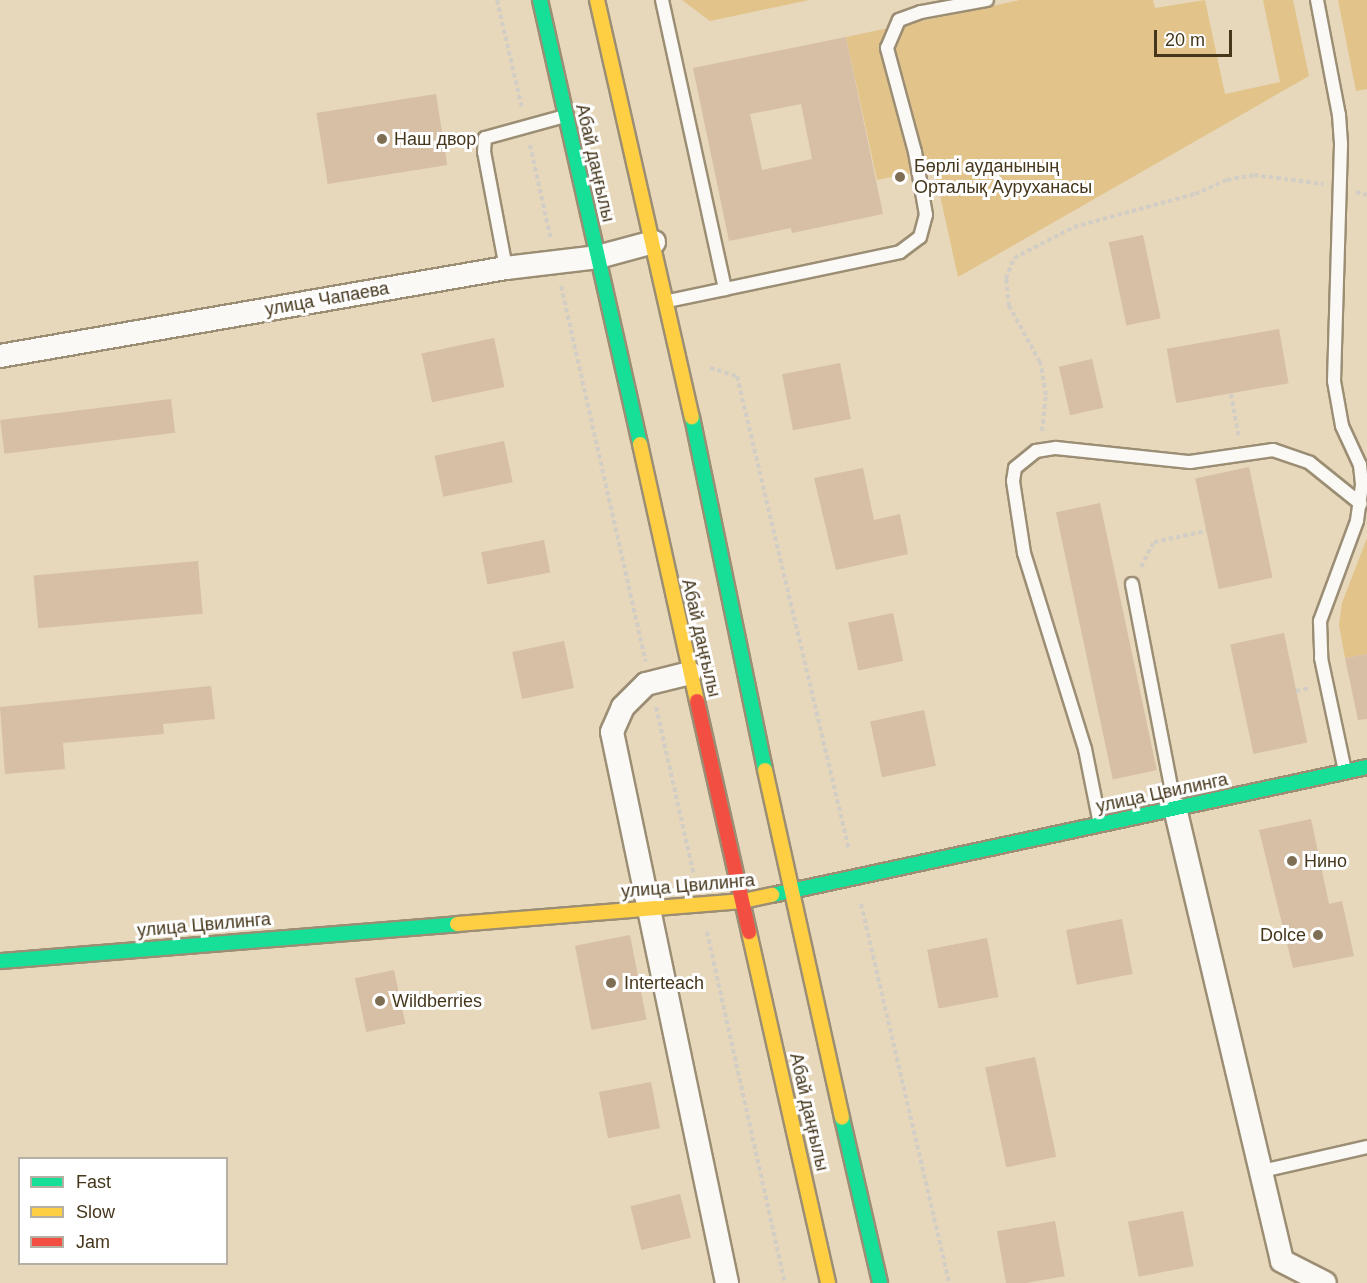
<!DOCTYPE html>
<meta charset="utf-8">
<style>
body{margin:0}
#map{position:relative;width:1367px;height:1283px;overflow:hidden;background:#e7d7bb;font-family:Arial,sans-serif}
div>[style]{position:absolute}
[style*='--x']{left:calc(var(--x)*1px);top:calc(var(--y)*1px);width:calc(var(--w)*1px);rotate:calc(var(--a)*1deg)}
.green>*{inset:0;background:#e2c38a}
.building>*{inset:0;background:#d6bfa4;transform-origin:0 0}
.path>*{height:4px;margin-top:-2px;transform-origin:0;background:repeating-linear-gradient(90deg,#d3cec5 0 4.5px,transparent 0 7.5px)}
.roads{filter:drop-shadow(2px 0 #9b8e74) drop-shadow(-2px 0 #9b8e74) drop-shadow(0 2px #9b8e74) drop-shadow(0 -2px #9b8e74)}
.lane>*{height:12px;margin:-6px;padding:0 6px;transform-origin:6px;border-radius:6px;background:#fbf9f5}
.street>*{height:22px;margin:-11px;padding:0 11px;transform-origin:11px;border-radius:11px;background:#fbf9f5}
.fast>*{height:14px;margin:-7px;padding:0 7px;transform-origin:7px;border-radius:7px;background:#16e098}
.slow>*{height:14px;margin:-7px;padding:0 7px;transform-origin:7px;border-radius:7px;background:#ffcf43}
.jam>*{height:14px;margin:-7px;padding:0 7px;transform-origin:7px;border-radius:7px;background:#f24e42}
.dots>*{width:16px;height:16px;translate:-50% -50%;box-sizing:border-box;border:3px solid #fff;border-radius:50%}
span{translate:-50% -50%;white-space:nowrap;text-align:center;line-height:1.15;-webkit-text-stroke:6px #fff;paint-order:stroke}
.poi-label{font-size:18px;color:#46371c}
.left{translate:0 -50%;text-align:left}
.right{translate:-100% -50%;text-align:right}
.street-label{font-size:18px;color:#46371c}
.legend{position:absolute;left:18px;top:1157px;width:210px;height:108px;box-sizing:border-box;background:#fff;border:2px solid #b5afa4;margin:0;padding:8px 10px;list-style:none;font-size:18px;color:#46371c}
.legend li{display:flex;align-items:center;gap:12px;height:30px}
.legend b{width:30px;border:2px solid #b5afa4}
.scale{position:absolute;left:1154px;top:30px;width:78px;height:27px;box-sizing:border-box;border:3px solid #46371c;border-top:0;padding-left:8px;font-size:18px;line-height:21px;white-space:nowrap;color:#46371c;-webkit-text-stroke:4px #fff;paint-order:stroke}
</style>
<div id="map">
<div class="green">
<div style="clip-path:polygon(682px 0,809px 0,710px 21px)"></div>
<div style="clip-path:polygon(1020px 0,1153px 0,1155px 8px,1205px 0,1225px 94px,1280px 82px,1263px 0,1293px 0,1309px 76px,958px 277px,934px 168px,877px 180px,846px 37px)"></div>
<div style="clip-path:polygon(1338px 0,1367px 0,1367px 89px,1356px 91px)"></div>
<div style="clip-path:polygon(1367px 538px,1367px 654px,1345px 658px,1339px 625px,1342px 603px)"></div>
</div>
<div class="building">
<div style="clip-path:polygon(evenodd,846px 37px,883px 214px,792px 233px,791px 228px,729px 241px,693px 68px,846px 37px,801px 104px,812px 159px,762px 170px,750px 114px,801px 104px)"></div>
<div style="left:436px;top:94px;width:72px;height:121px;rotate:81deg"></div>
<div style="left:1143px;top:235px;width:85px;height:35px;rotate:78deg"></div>
<div style="left:1279px;top:329px;width:55px;height:114px;rotate:80deg"></div>
<div style="left:494px;top:338px;width:50px;height:74px;rotate:78deg"></div>
<div style="left:1092px;top:359px;width:50px;height:34px;rotate:77deg"></div>
<div style="left:840px;top:363px;width:57px;height:59px;rotate:79deg"></div>
<div style="left:171px;top:399px;width:34px;height:172px;rotate:83deg"></div>
<div style="left:504px;top:441px;width:42px;height:71px;rotate:78deg"></div>
<div style="left:1249px;top:467px;width:113px;height:55px;rotate:78deg"></div>
<div style="clip-path:polygon(863px 468px,874px 520px,900px 514px,908px 554px,836px 570px,814px 478px)"></div>
<div style="left:1100px;top:503px;width:273px;height:45px;rotate:78deg"></div>
<div style="left:544px;top:540px;width:33px;height:64px;rotate:79deg"></div>
<div style="left:198px;top:561px;width:53px;height:165px;rotate:85deg"></div>
<div style="left:893px;top:613px;width:49px;height:46px;rotate:78deg"></div>
<div style="left:1284px;top:633px;width:112px;height:55px;rotate:78deg"></div>
<div style="left:564px;top:641px;width:48px;height:53px;rotate:78deg"></div>
<div style="clip-path:polygon(1367px 654px,1367px 719px,1358px 720px,1345px 658px)"></div>
<div style="clip-path:polygon(211px 686px,215px 719px,163px 724px,164px 734px,63px 743px,65px 769px,5px 774px,0 707px)"></div>
<div style="left:924px;top:710px;width:57px;height:55px;rotate:78deg"></div>
<div style="clip-path:polygon(1311px 819px,1329px 904px,1342px 901px,1354px 956px,1293px 968px,1259px 830px)"></div>
<div style="left:1122px;top:919px;width:56px;height:57px;rotate:79deg"></div>
<div style="left:630px;top:935px;width:86px;height:56px;rotate:79deg"></div>
<div style="left:987px;top:938px;width:60px;height:61px;rotate:79deg"></div>
<div style="left:394px;top:970px;width:55px;height:40px;rotate:78deg"></div>
<div style="left:1035px;top:1057px;width:102px;height:51px;rotate:78deg"></div>
<div style="left:651px;top:1082px;width:47px;height:53px;rotate:79deg"></div>
<div style="left:680px;top:1194px;width:45px;height:51px;rotate:76deg"></div>
<div style="left:1183px;top:1211px;width:56px;height:56px;rotate:79deg"></div>
<div style="left:1055px;top:1221px;width:56px;height:59px;rotate:80deg"></div>
</div>
<div class="path">
<div style="--x:497;--y:0;--w:111;--a:77"></div>
<div style="--x:530;--y:145;--w:97;--a:77.5"></div>
<div style="--x:1356;--y:192;--w:11;--a:15"></div>
<div style="--x:561;--y:286;--w:385;--a:77.3"></div>
<div style="--x:710;--y:368;--w:28;--a:17"></div>
<div style="--x:737;--y:376;--w:487;--a:76.7"></div>
<div style="--x:1231;--y:394;--w:45;--a:79.7"></div>
<div style="--x:1042;--y:431;--w:36;--a:-84"></div>
<div style="--x:1046;--y:395;--w:34;--a:-100"></div>
<div style="--x:1040;--y:362;--w:64;--a:-119"></div>
<div style="--x:1009;--y:306;--w:27;--a:-96"></div>
<div style="--x:1006;--y:279;--w:22;--a:-69"></div>
<div style="--x:1014;--y:258;--w:68;--a:-27.3"></div>
<div style="--x:1074;--y:227;--w:125;--a:-15.3"></div>
<div style="--x:1195;--y:194;--w:35;--a:-24"></div>
<div style="--x:1227;--y:180;--w:27;--a:-10"></div>
<div style="--x:1254;--y:175;--w:70;--a:7.4"></div>
<div style="--x:1141;--y:567;--w:28;--a:-63"></div>
<div style="--x:1154;--y:542;--w:53;--a:-11.9"></div>
<div style="--x:1296;--y:691;--w:14;--a:-12"></div>
<div style="--x:656;--y:707;--w:172;--a:77.3"></div>
<div style="--x:861;--y:904;--w:389;--a:76.9"></div>
<div style="--x:707;--y:932;--w:360;--a:77.5"></div>
</div>
<div class="roads">
<div class="lane">
<div style="--x:662;--y:0;--w:296;--a:77.7"></div>
<div style="--x:725;--y:289;--w:179;--a:-11.9"></div>
<div style="--x:900;--y:252;--w:25;--a:-37"></div>
<div style="--x:920;--y:237;--w:23;--a:-75"></div>
<div style="--x:926;--y:215;--w:64;--a:-99.9"></div>
<div style="--x:915;--y:152;--w:108;--a:-105.1"></div>
<div style="--x:887;--y:48;--w:30;--a:-67"></div>
<div style="--x:899;--y:20;--w:23;--a:-20"></div>
<div style="--x:921;--y:12;--w:67;--a:-10.3"></div>
<div style="--x:1317;--y:0;--w:117;--a:79.2"></div>
<div style="--x:1339;--y:115;--w:30;--a:86"></div>
<div style="--x:1341;--y:145;--w:236;--a:91.7"></div>
<div style="--x:1334;--y:381;--w:46;--a:79.9"></div>
<div style="--x:1342;--y:426;--w:43;--a:65.2"></div>
<div style="--x:1360;--y:465;--w:20;--a:84"></div>
<div style="--x:1362;--y:485;--w:36;--a:98"></div>
<div style="--x:1357;--y:521;--w:107;--a:110.3"></div>
<div style="--x:1320;--y:621;--w:37;--a:88"></div>
<div style="--x:1321;--y:658;--w:116;--a:78"></div>
<div style="--x:506;--y:268;--w:118;--a:-100.7"></div>
<div style="--x:484;--y:152;--w:14;--a:-86"></div>
<div style="--x:485;--y:138;--w:83;--a:-15.4"></div>
<div style="--x:668;--y:301;--w:58;--a:-11.9"></div>
<div style="--x:1132;--y:584;--w:227;--a:79.1"></div>
<div style="--x:1100;--y:824;--w:76;--a:-101.3"></div>
<div style="--x:1085;--y:749;--w:205;--a:-107.3"></div>
<div style="--x:1024;--y:553;--w:73;--a:-98.7"></div>
<div style="--x:1013;--y:481;--w:13;--a:-81"></div>
<div style="--x:1015;--y:468;--w:27;--a:-39"></div>
<div style="--x:1036;--y:451;--w:20;--a:-9"></div>
<div style="--x:1056;--y:448;--w:135;--a:6"></div>
<div style="--x:1190;--y:462;--w:84;--a:-8.2"></div>
<div style="--x:1273;--y:450;--w:39;--a:19"></div>
<div style="--x:1310;--y:463;--w:65;--a:38.8"></div>
<div style="--x:1262;--y:1171;--w:108;--a:-12.9"></div>
</div>
<div class="street">
<div style="--x:0;--y:356;--w:514;--a:-9.87"></div>
<div style="--x:506;--y:268;--w:93;--a:-6.8"></div>
<div style="--x:598;--y:257;--w:58;--a:-15"></div>
<div style="--x:690;--y:673;--w:45;--a:166"></div>
<div style="--x:646;--y:684;--w:33;--a:135"></div>
<div style="--x:623;--y:707;--w:27;--a:114"></div>
<div style="--x:612;--y:732;--w:563;--a:78.21"></div>
<div style="--x:1175;--y:808;--w:465;--a:76.7"></div>
<div style="--x:1282;--y:1261;--w:48;--a:27.1"></div>
</div>
<div class="fast">
<div style="--x:540;--y:0;--w:455;--a:77.3"></div>
<div style="--x:692;--y:417;--w:360;--a:78.3"></div>
<div style="--x:772;--y:895;--w:609;--a:-12.14"></div>
<div style="--x:0;--y:961;--w:458;--a:-4.6"></div>
<div style="--x:842;--y:1118;--w:169;--a:77"></div>
</div>
<div class="slow">
<div style="--x:597;--y:0;--w:428;--a:77.2"></div>
<div style="--x:640;--y:444;--w:263;--a:77.5"></div>
<div style="--x:765;--y:770;--w:356;--a:77.5"></div>
<div style="--x:457;--y:924;--w:287;--a:-4.6"></div>
<div style="--x:743;--y:901;--w:30;--a:-12"></div>
<div style="--x:749;--y:932;--w:360;--a:77.3"></div>
</div>
<div class="jam">
<div style="--x:697;--y:701;--w:237;--a:77.3"></div>
</div>
</div>
<div class="dots">
<div style="left:382px;top:139px;background:#7e6f54"></div>
<div style="left:900px;top:177px;background:#7e6f54"></div>
<div style="left:1292px;top:861px;background:#7e6f54"></div>
<div style="left:1318px;top:935px;background:#7e6f54"></div>
<div style="left:611px;top:983px;background:#7e6f54"></div>
<div style="left:380px;top:1001px;background:#7e6f54"></div>
</div>
<div class="poi-label">
<span class="left" style="left:394px;top:139px">Наш двор</span>
<span class="left" style="left:914px;top:177px">Бөрлі ауданының<br>Орталық Ауруханасы</span>
<span class="left" style="left:1304px;top:861px">Нино</span>
<span class="right" style="left:1306px;top:935px">Dolce</span>
<span class="left" style="left:624px;top:983px">Interteach</span>
<span class="left" style="left:392px;top:1001px">Wildberries</span>
</div>
<div class="street-label">
<span style="left:595px;top:163px;rotate:77deg">Абай даңғылы</span>
<span style="left:327px;top:299px;rotate:-10deg">улица Чапаева</span>
<span style="left:701px;top:638px;rotate:77deg">Абай даңғылы</span>
<span style="left:1162px;top:793px;rotate:-12deg">улица Цвилинга</span>
<span style="left:688px;top:886px;rotate:-5deg">улица Цвилинга</span>
<span style="left:204px;top:925px;rotate:-5deg">улица Цвилинга</span>
<span style="left:809px;top:1112px;rotate:77deg">Абай даңғылы</span>
</div>
<ul class="legend">
<li><b style="height:8px;background:#16e098"></b>Fast</li>
<li><b style="height:8px;background:#ffcf43"></b>Slow</li>
<li><b style="height:8px;background:#f24e42"></b>Jam</li>
</ul>
<div class="scale">20 m</div>
</div>
